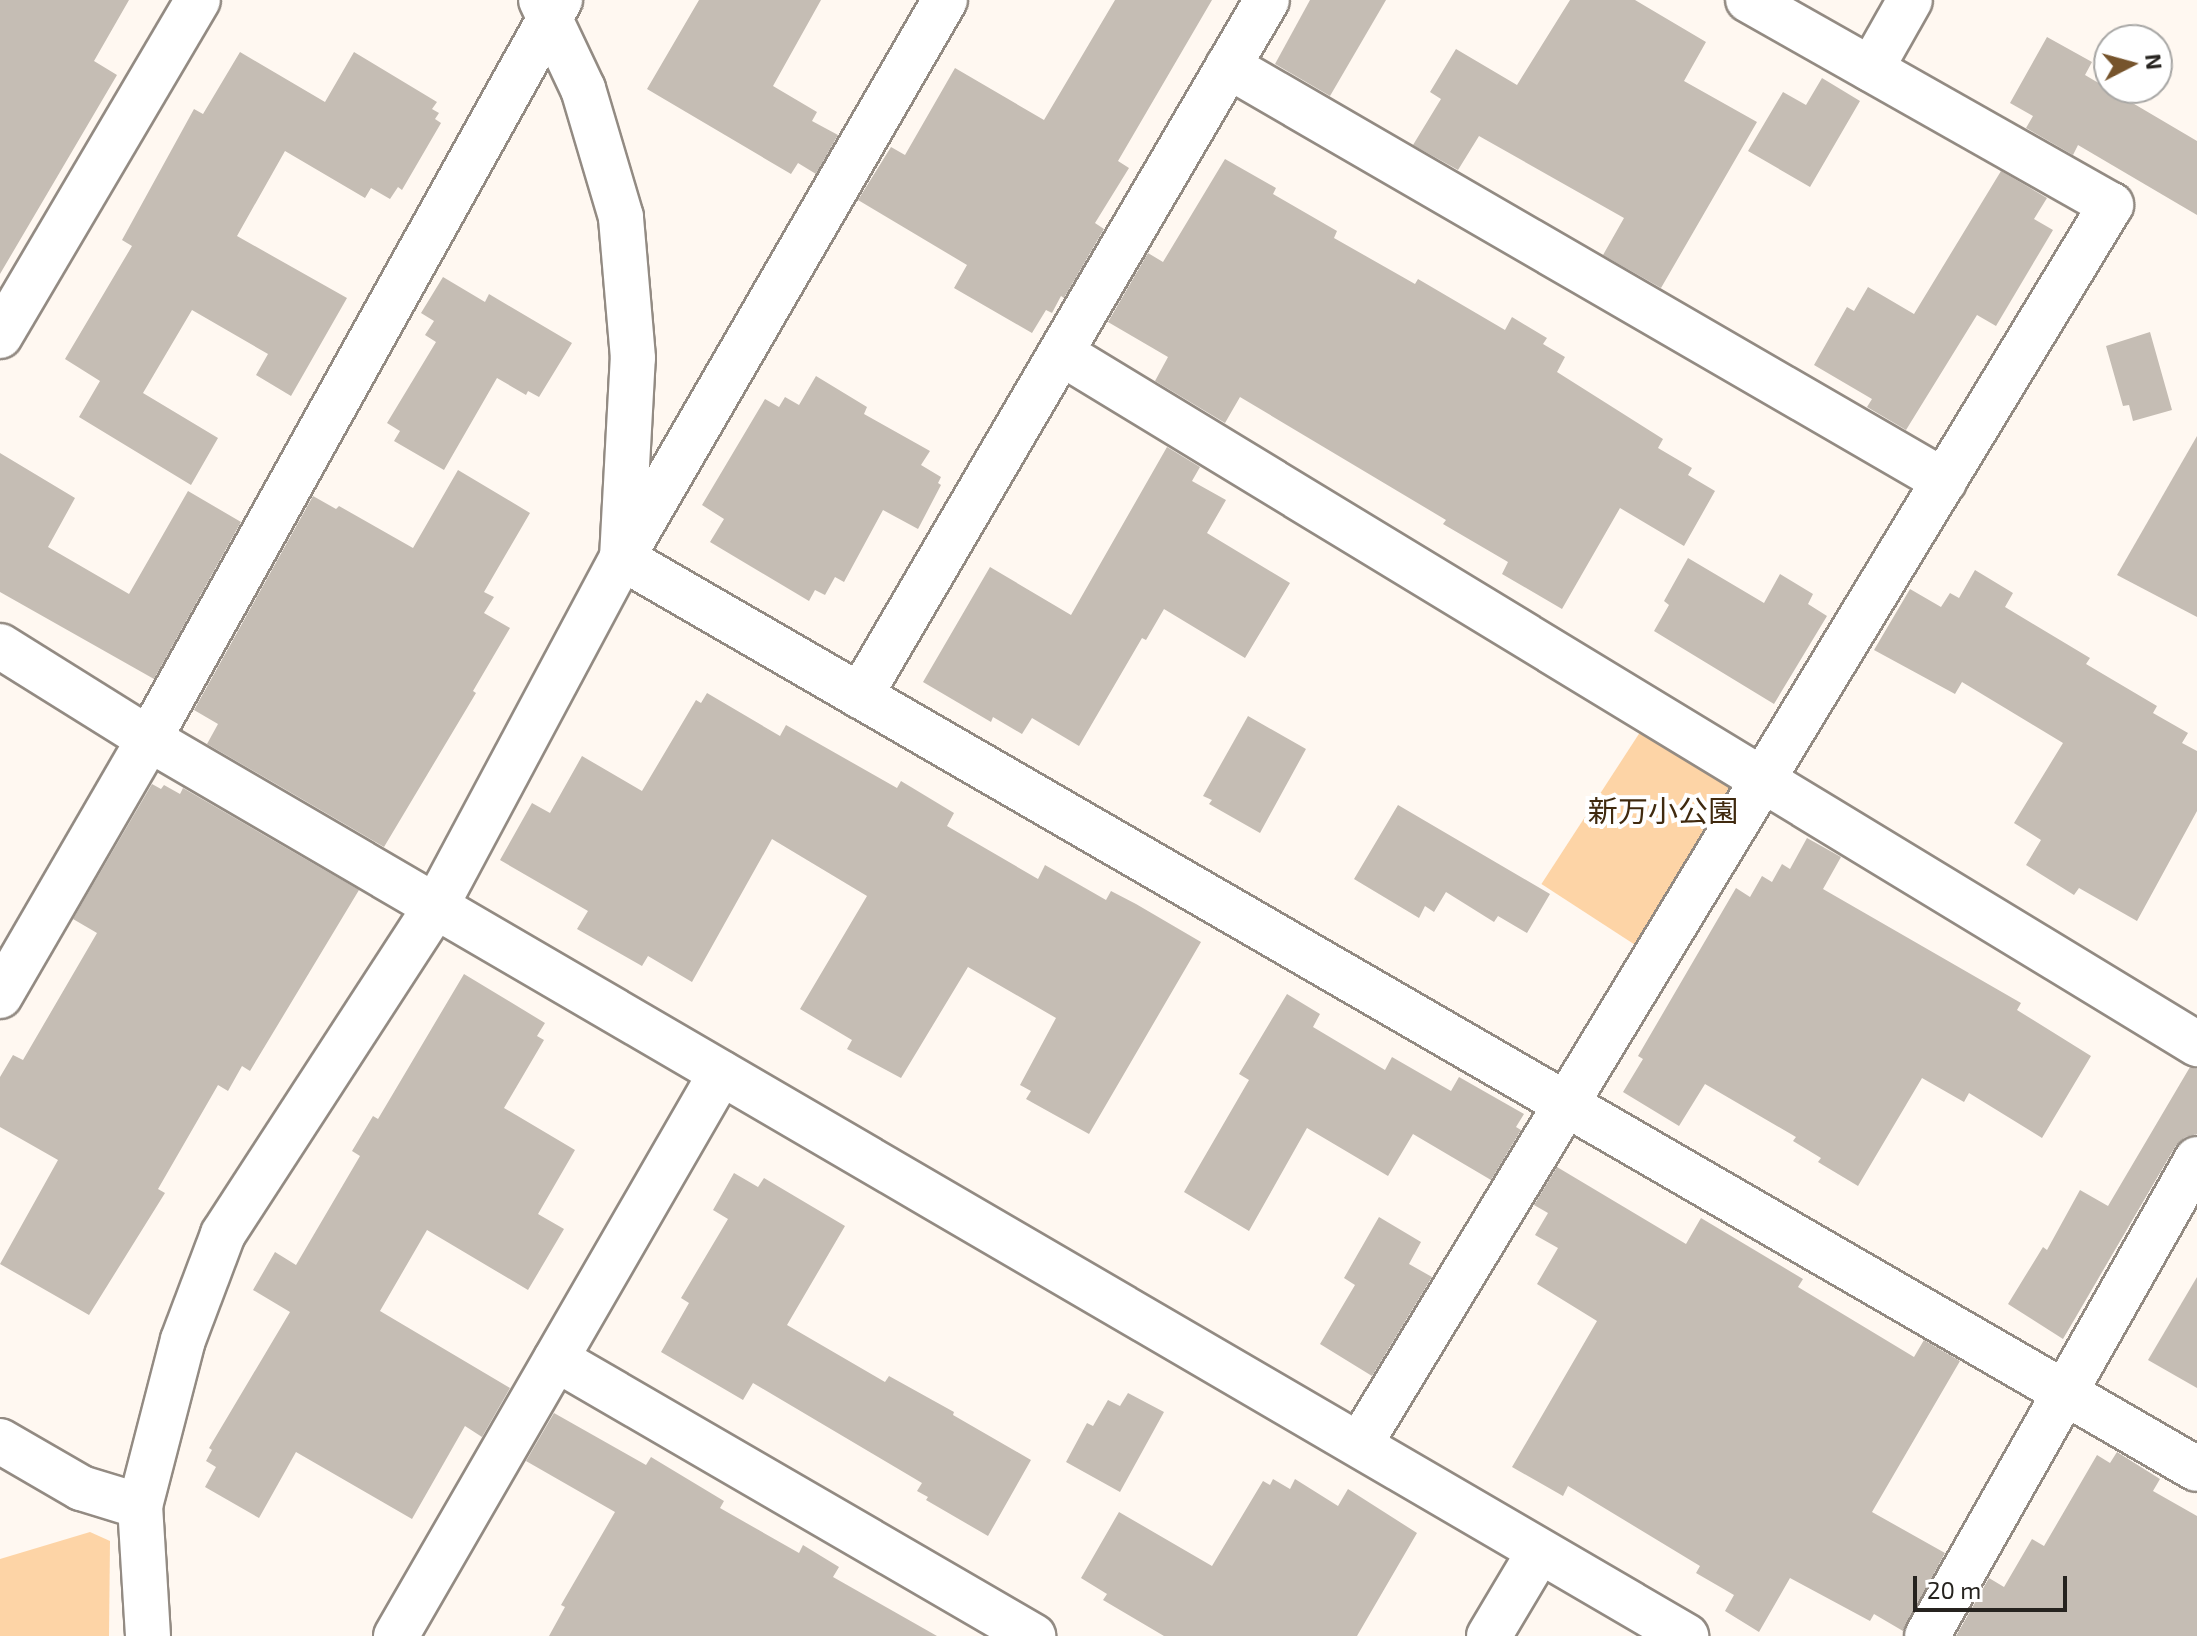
<!DOCTYPE html>
<meta charset="utf-8">
<style>
body{margin:0}
#map{position:relative;width:2197px;height:1636px;overflow:hidden;background:#fff8f1;font-family:"Exo 2","Noto Sans JP",sans-serif}
div>[style]{position:absolute}
[style*='--x']{left:calc(var(--x)*1px);top:calc(var(--y)*1px);width:calc(var(--w)*1px);rotate:calc(var(--a)*1deg)}
.green>*{inset:0;background:#fdd4a6;transform-origin:0 0}
.building>*{inset:0;background:#c5bdb4}
.roads{filter:drop-shadow(2px 0 #938b83) drop-shadow(-2px 0 #938b83) drop-shadow(0 2px #938b83) drop-shadow(0 -2px #938b83)}
.street>*{height:44px;margin:-22px;padding:0 22px;transform-origin:22px;border-radius:22px;background:#fff}
.secondary>*{height:44px;margin:-22px;padding:0 22px;transform-origin:22px;border-radius:22px;background:#fff}
span{translate:-50% -50%;white-space:nowrap;text-align:center;line-height:1.15;-webkit-text-stroke:8px #fff;paint-order:stroke}
.park-label{font-size:30px;color:#402a0f}
.north{position:absolute;left:2093px;top:24px;width:80px;height:80px;box-sizing:border-box;background:#fff;border:2px solid #a8a7a5;border-radius:50%;rotate:84deg;font-size:22px;font-weight:700;line-height:32px;text-align:center;color:#26231f}
.north::after{content:'';display:block;margin:auto;width:28px;height:36px;background:#76542c;clip-path:polygon(50% 0,100% 100%,50% 72%,0 100%)}
.scale{position:absolute;left:1913px;top:1576px;width:154px;height:36px;box-sizing:border-box;border:4px solid #26231f;border-top:0;padding-left:10px;font-size:24px;line-height:28px;white-space:nowrap;color:#26231f;-webkit-text-stroke:6px #fff;paint-order:stroke}
</style>
<div id="map">
<div class="green">
<div style="left:1646px;top:723px;width:122px;height:192px;rotate:33deg"></div>
<div style="clip-path:polygon(90px 1532px,110px 1541px,109px 1636px,0 1636px,0 1559px)"></div>
</div>
<div class="building">
<div style="clip-path:polygon(0 0,129px 0,94px 61px,117px 75px,0 274px)"></div>
<div style="clip-path:polygon(699px 0,821px 0,773px 86px,817px 112px,812px 121px,838px 135px,816px 174px,798px 163px,791px 174px,647px 89px)"></div>
<div style="clip-path:polygon(1115px 0,1212px 0,1118px 161px,1129px 168px,1095px 223px,1104px 229px,1064px 298px,1061px 296px,1052px 313px,1046px 310px,1032px 333px,954px 288px,967px 265px,858px 200px,891px 147px,905px 155px,955px 68px,1044px 120px)"></div>
<div style="clip-path:polygon(1310px 0,1386px 0,1330px 96px,1275px 64px)"></div>
<div style="clip-path:polygon(1570px 0,1635px 0,1706px 42px,1684px 81px,1757px 122px,1661px 288px,1603px 255px,1624px 218px,1479px 136px,1458px 170px,1413px 145px,1441px 99px,1430px 92px,1456px 49px,1517px 85px)"></div>
<div style="clip-path:polygon(2047px 37px,2092px 62px,2085px 75px,2197px 141px,2197px 215px,2078px 145px,2073px 155px,2026px 128px,2033px 116px,2010px 103px)"></div>
<div style="clip-path:polygon(240px 52px,325px 102px,354px 52px,437px 102px,432px 109px,439px 113px,435px 119px,441px 123px,402px 190px,398px 187px,390px 199px,371px 188px,365px 198px,285px 151px,237px 236px,347px 298px,291px 396px,256px 375px,268px 354px,192px 310px,143px 393px,218px 438px,191px 485px,79px 417px,100px 381px,65px 359px,132px 246px,122px 240px,194px 109px,203px 114px)"></div>
<div style="clip-path:polygon(1822px 78px,1860px 101px,1810px 187px,1748px 151px,1783px 92px,1806px 105px)"></div>
<div style="clip-path:polygon(1225px 159px,1276px 188px,1273px 194px,1337px 231px,1334px 238px,1415px 284px,1418px 279px,1505px 330px,1512px 317px,1547px 338px,1543px 344px,1565px 357px,1557px 372px,1663px 439px,1658px 448px,1692px 468px,1688px 475px,1715px 491px,1684px 546px,1620px 508px,1562px 609px,1502px 574px,1508px 562px,1443px 524px,1446px 520px,1240px 397px,1225px 423px,1155px 381px,1168px 357px,1108px 322px,1148px 253px,1163px 262px)"></div>
<div style="clip-path:polygon(2001px 171px,2047px 198px,2034px 219px,2053px 230px,1996px 326px,1977px 315px,1906px 430px,1867px 407px,1872px 399px,1814px 365px,1847px 307px,1854px 311px,1868px 287px,1914px 314px)"></div>
<div style="clip-path:polygon(443px 277px,485px 302px,489px 294px,572px 343px,539px 397px,528px 391px,526px 395px,497px 378px,444px 470px,394px 441px,400px 431px,387px 423px,436px 342px,425px 335px,434px 321px,421px 313px)"></div>
<div style="clip-path:polygon(2150px 332px,2172px 410px,2133px 421px,2129px 405px,2123px 406px,2106px 346px)"></div>
<div style="clip-path:polygon(816px 376px,867px 407px,864px 414px,930px 451px,921px 465px,941px 477px,938px 483px,941px 485px,918px 529px,883px 510px,844px 582px,835px 577px,825px 595px,815px 590px,809px 601px,710px 542px,724px 519px,702px 505px,765px 399px,779px 407px,785px 397px,799px 405px)"></div>
<div style="clip-path:polygon(2197px 436px,2197px 617px,2117px 575px)"></div>
<div style="clip-path:polygon(1167px 447px,1200px 467px,1192px 481px,1226px 500px,1207px 533px,1290px 583px,1245px 658px,1164px 609px,1146px 640px,1142px 638px,1079px 746px,1032px 718px,1022px 734px,993px 717px,991px 722px,923px 682px,990px 567px,1071px 615px)"></div>
<div style="clip-path:polygon(0 453px,75px 498px,48px 547px,129px 594px,188px 491px,241px 522px,154px 679px,0 592px)"></div>
<div style="clip-path:polygon(458px 470px,530px 513px,484px 592px,494px 597px,484px 613px,510px 628px,473px 691px,476px 693px,384px 847px,207px 744px,218px 724px,194px 710px,313px 496px,336px 509px,339px 506px,413px 548px)"></div>
<div style="clip-path:polygon(1688px 558px,1764px 603px,1780px 574px,1813px 594px,1808px 604px,1827px 616px,1774px 704px,1654px 631px,1669px 605px,1664px 601px)"></div>
<div style="clip-path:polygon(1975px 570px,2013px 593px,2005px 607px,2090px 658px,2086px 664px,2157px 706px,2153px 713px,2188px 733px,2182px 743px,2197px 751px,2197px 811px,2137px 921px,2079px 888px,2074px 895px,2026px 865px,2041px 840px,2014px 823px,2063px 743px,1962px 682px,1955px 694px,1874px 650px,1910px 589px,1941px 607px,1950px 593px,1959px 598px)"></div>
<div style="clip-path:polygon(707px 693px,780px 736px,786px 725px,897px 788px,901px 781px,954px 813px,947px 826px,1038px 879px,1045px 865px,1106px 900px,1111px 891px,1136px 904px,1201px 942px,1089px 1134px,1026px 1099px,1031px 1091px,1020px 1085px,1056px 1018px,968px 967px,901px 1078px,847px 1049px,852px 1040px,800px 1009px,867px 896px,772px 839px,692px 982px,648px 956px,642px 966px,577px 929px,588px 911px,500px 860px,532px 803px,550px 813px,582px 756px,642px 791px,696px 700px,701px 703px)"></div>
<div style="clip-path:polygon(1248px 716px,1306px 749px,1260px 833px,1209px 804px,1212px 800px,1203px 796px)"></div>
<div style="clip-path:polygon(152px 784px,161px 789px,164px 785px,180px 794px,183px 788px,359px 890px,250px 1071px,242px 1066px,228px 1091px,218px 1085px,158px 1189px,165px 1193px,89px 1315px,0 1264px,58px 1160px,0 1127px,0 1077px,13px 1055px,23px 1060px,97px 933px,73px 919px)"></div>
<div style="clip-path:polygon(1398px 805px,1550px 894px,1527px 933px,1498px 916px,1494px 922px,1446px 892px,1434px 912px,1425px 906px,1419px 918px,1354px 879px)"></div>
<div style="clip-path:polygon(1807px 838px,1841px 857px,1823px 889px,2021px 1003px,2017px 1010px,2091px 1056px,2042px 1138px,1969px 1093px,1964px 1102px,1922px 1078px,1858px 1186px,1818px 1162px,1821px 1158px,1793px 1141px,1796px 1137px,1705px 1084px,1679px 1126px,1623px 1092px,1643px 1059px,1638px 1056px,1736px 888px,1750px 897px,1762px 876px,1772px 882px,1782px 864px,1790px 869px)"></div>
<div style="clip-path:polygon(464px 974px,545px 1023px,537px 1036px,544px 1040px,504px 1108px,575px 1150px,538px 1214px,564px 1229px,528px 1290px,427px 1230px,380px 1311px,510px 1388px,482px 1437px,465px 1426px,412px 1519px,296px 1452px,259px 1518px,205px 1487px,216px 1467px,206px 1461px,212px 1450px,209px 1448px,290px 1312px,253px 1290px,275px 1252px,296px 1265px,360px 1156px,352px 1151px,373px 1116px,378px 1119px)"></div>
<div style="clip-path:polygon(1287px 994px,1320px 1014px,1313px 1027px,1385px 1070px,1392px 1057px,1451px 1091px,1459px 1077px,1524px 1114px,1516px 1127px,1521px 1130px,1491px 1180px,1413px 1134px,1388px 1176px,1307px 1128px,1249px 1231px,1184px 1192px,1249px 1080px,1239px 1074px)"></div>
<div style="clip-path:polygon(2190px 1067px,2197px 1069px,2197px 1134px,2185px 1137px,2175px 1147px,2063px 1339px,2008px 1304px,2043px 1247px,2047px 1250px,2080px 1190px,2108px 1206px)"></div>
<div style="clip-path:polygon(1557px 1167px,1686px 1244px,1701px 1218px,1803px 1279px,1798px 1287px,1914px 1357px,1924px 1340px,1960px 1361px,1872px 1512px,1945px 1553px,1903px 1631px,1874px 1614px,1870px 1621px,1790px 1578px,1759px 1632px,1725px 1611px,1734px 1595px,1696px 1573px,1700px 1566px,1568px 1486px,1563px 1496px,1512px 1467px,1597px 1321px,1537px 1284px,1558px 1248px,1535px 1235px,1548px 1213px,1534px 1205px)"></div>
<div style="clip-path:polygon(734px 1173px,758px 1187px,764px 1178px,845px 1226px,787px 1325px,885px 1382px,889px 1376px,954px 1412px,953px 1415px,1031px 1460px,988px 1536px,926px 1500px,928px 1497px,917px 1491px,922px 1483px,753px 1383px,743px 1400px,661px 1352px,689px 1303px,681px 1298px,728px 1219px,713px 1210px)"></div>
<div style="clip-path:polygon(1379px 1217px,1421px 1242px,1409px 1264px,1432px 1277px,1372px 1376px,1320px 1344px,1355px 1285px,1344px 1278px)"></div>
<div style="clip-path:polygon(2197px 1277px,2197px 1388px,2148px 1360px)"></div>
<div style="clip-path:polygon(1128px 1393px,1164px 1412px,1120px 1492px,1066px 1462px,1087px 1423px,1093px 1426px,1108px 1400px,1120px 1406px)"></div>
<div style="clip-path:polygon(554px 1413px,646px 1465px,651px 1457px,724px 1501px,720px 1508px,799px 1553px,803px 1545px,839px 1567px,833px 1577px,937px 1636px,549px 1636px,565px 1607px,561px 1605px,615px 1512px,526px 1461px)"></div>
<div style="clip-path:polygon(2117px 1452px,2160px 1479px,2153px 1491px,2197px 1516px,2197px 1636px,1956px 1636px,1989px 1578px,2004px 1587px,2032px 1539px,2044px 1546px,2097px 1455px,2110px 1463px)"></div>
<div style="clip-path:polygon(1273px 1479px,1290px 1489px,1295px 1479px,1338px 1506px,1348px 1489px,1417px 1533px,1357px 1636px,1164px 1636px,1103px 1600px,1107px 1594px,1081px 1578px,1119px 1512px,1212px 1566px,1263px 1481px,1270px 1485px)"></div>
</div>
<div class="roads">
<div class="street">
<div style="--x:945;--y:0;--w:645;--a:120.06"></div>
<div style="--x:622;--y:558;--w:1819;--a:30.05"></div>
<div style="--x:1228;--y:66;--w:828;--a:30.1"></div>
<div style="--x:1871;--y:69;--w:79;--a:-60.5"></div>
<div style="--x:0;--y:336;--w:390;--a:-59.5"></div>
<div style="--x:1061;--y:353;--w:1330;--a:31.31"></div>
<div style="--x:0;--y:646;--w:176;--a:32"></div>
<div style="--x:149;--y:739;--w:1780;--a:30.27"></div>
<div style="--x:860;--y:696;--w:806;--a:-59.68"></div>
<div style="--x:0;--y:996;--w:297;--a:-59.9"></div>
<div style="--x:149;--y:739;--w:846;--a:-60.92"></div>
<div style="--x:556;--y:1359;--w:552;--a:30.14"></div>
<div style="--x:0;--y:1441;--w:94;--a:30.1"></div>
<div style="--x:81;--y:1488;--w:62;--a:17"></div>
<div style="--x:1360;--y:1444;--w:1449;--a:-58.78"></div>
<div style="--x:2111;--y:205;--w:417;--a:-150.5"></div>
<div style="--x:396;--y:1636;--w:650;--a:-60"></div>
<div style="--x:1489;--y:1636;--w:98;--a:-59.2"></div>
<div style="--x:1927;--y:1636;--w:548;--a:-60.49"></div>
</div>
<div class="secondary">
<div style="--x:148;--y:1636;--w:130;--a:-93.5"></div>
<div style="--x:140;--y:1506;--w:171;--a:-75.5"></div>
<div style="--x:183;--y:1340;--w:113;--a:-69.3"></div>
<div style="--x:223;--y:1234;--w:391;--a:-57"></div>
<div style="--x:436;--y:906;--w:395;--a:-61.9"></div>
<div style="--x:622;--y:558;--w:200;--a:-86.9"></div>
<div style="--x:633;--y:358;--w:142;--a:-94.9"></div>
<div style="--x:621;--y:217;--w:134;--a:-106.5"></div>
<div style="--x:583;--y:89;--w:98;--a:-115.3"></div>
</div>
</div>
<div class="park-label">
<span style="left:1663px;top:810px">新万小公園</span>
</div>
<div class="north">N</div>
<div class="scale">20 m</div>
</div>
